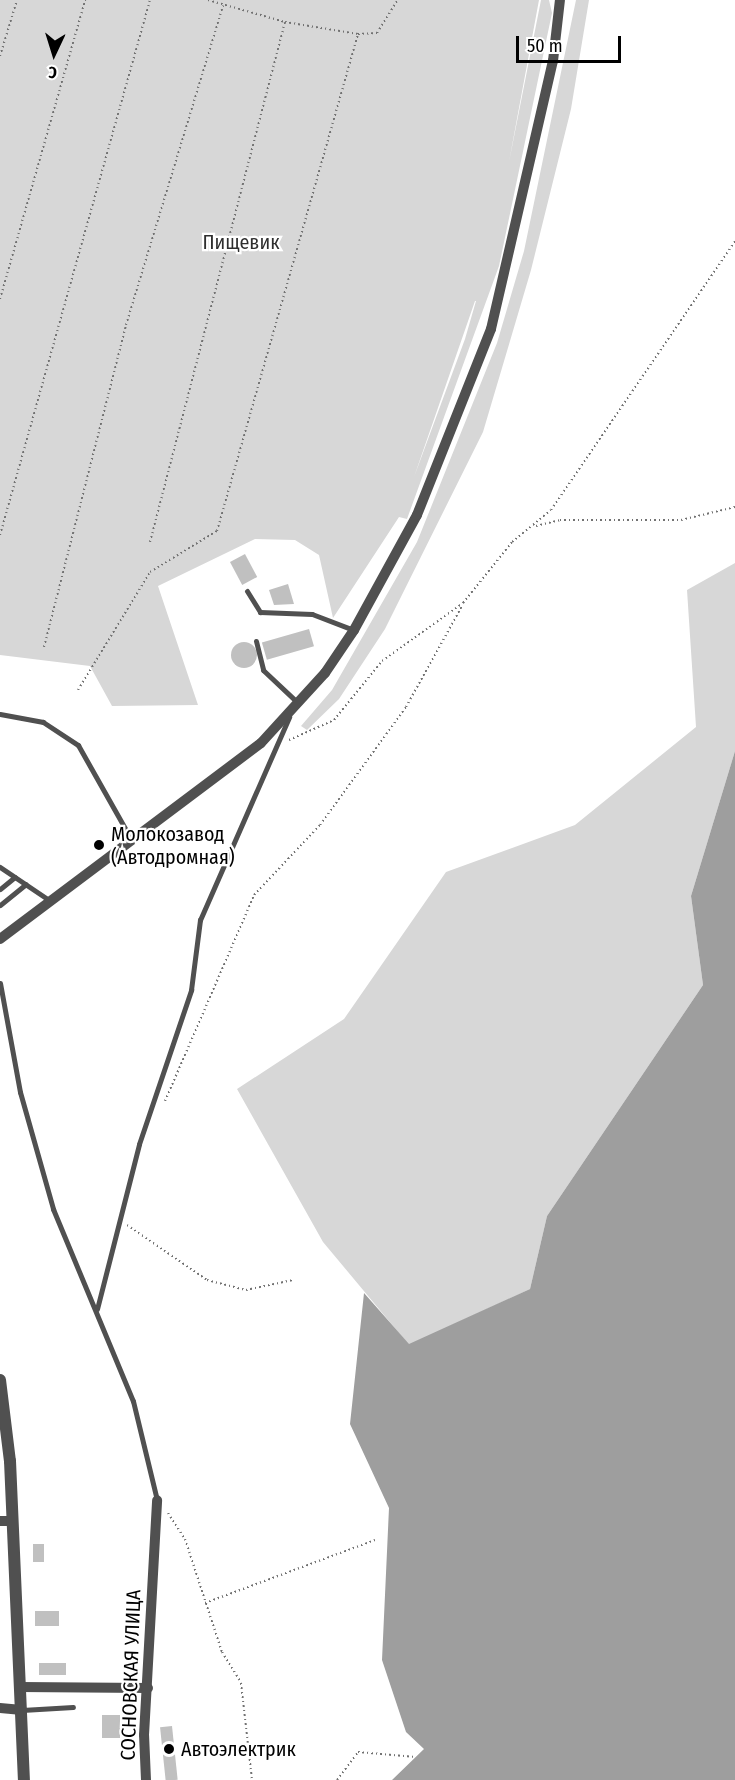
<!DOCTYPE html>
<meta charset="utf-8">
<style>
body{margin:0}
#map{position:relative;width:735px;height:1780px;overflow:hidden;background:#fff;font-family:"Fira Sans Condensed",sans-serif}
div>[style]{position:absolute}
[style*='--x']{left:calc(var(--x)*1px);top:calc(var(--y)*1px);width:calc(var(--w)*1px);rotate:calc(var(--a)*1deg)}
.green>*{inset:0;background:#d7d7d7}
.water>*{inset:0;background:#9e9e9e}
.building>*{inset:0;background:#c0c0c0;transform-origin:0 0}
.round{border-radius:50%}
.path>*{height:2px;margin-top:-1px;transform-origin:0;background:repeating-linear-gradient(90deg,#727272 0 1.5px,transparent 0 4.5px)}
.service>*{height:5px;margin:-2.5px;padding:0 2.5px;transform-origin:2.5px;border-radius:2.5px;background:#505050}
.minor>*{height:10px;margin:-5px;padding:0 5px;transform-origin:5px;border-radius:5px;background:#505050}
.tertiary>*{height:12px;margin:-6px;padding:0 6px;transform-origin:6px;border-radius:6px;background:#505050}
.dots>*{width:16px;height:16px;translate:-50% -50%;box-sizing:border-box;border:3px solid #fff;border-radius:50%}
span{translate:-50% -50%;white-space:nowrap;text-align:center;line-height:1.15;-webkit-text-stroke:4.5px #fff;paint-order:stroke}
.park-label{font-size:20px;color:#2e2e2e}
.poi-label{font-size:20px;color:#000}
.left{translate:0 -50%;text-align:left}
.street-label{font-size:20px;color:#000}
.north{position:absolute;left:24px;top:24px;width:60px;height:60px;-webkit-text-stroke:4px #fff;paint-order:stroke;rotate:184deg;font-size:16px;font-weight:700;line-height:24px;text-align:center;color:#000}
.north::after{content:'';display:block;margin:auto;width:21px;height:27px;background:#000;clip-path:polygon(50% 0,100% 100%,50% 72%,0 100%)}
.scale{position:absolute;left:516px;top:36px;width:105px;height:27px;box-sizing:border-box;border:3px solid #000;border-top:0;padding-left:8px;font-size:18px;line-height:21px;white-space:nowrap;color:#000;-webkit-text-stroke:4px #fff;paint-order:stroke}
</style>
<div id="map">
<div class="green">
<div style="clip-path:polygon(evenodd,0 0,539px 0,509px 162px,541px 0,549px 0,552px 13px,499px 266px,407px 519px,399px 517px,333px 618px,319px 555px,295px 540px,255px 539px,158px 586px,198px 705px,112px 706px,90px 666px,0 655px,0 0,476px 301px,465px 339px,414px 477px,475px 301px,476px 301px)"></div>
<div style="clip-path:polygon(576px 0,589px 0,571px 109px,531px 270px,483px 432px,385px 629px,339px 699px,307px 730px,301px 726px,332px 690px,417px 542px,497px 343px,524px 251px)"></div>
<div style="clip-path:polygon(735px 563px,735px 751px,691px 896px,703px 985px,547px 1216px,530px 1289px,409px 1345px,323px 1242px,237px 1089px,344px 1019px,446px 872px,575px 825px,696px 727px,687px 590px)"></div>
</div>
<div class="water">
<div style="clip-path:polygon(735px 751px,735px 1780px,392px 1780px,424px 1749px,406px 1732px,382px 1660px,389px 1508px,350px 1424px,364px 1293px,409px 1344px,530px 1289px,547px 1216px,703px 985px,691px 896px)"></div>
</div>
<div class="building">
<div style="left:245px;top:554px;width:26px;height:17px;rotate:62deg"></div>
<div style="clip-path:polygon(288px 584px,294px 604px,274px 605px,269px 590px)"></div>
<div style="left:309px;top:629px;width:18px;height:49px;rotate:74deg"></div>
<div class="round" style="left:231px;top:642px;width:26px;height:26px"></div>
<div style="left:33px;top:1544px;width:11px;height:18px"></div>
<div style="left:35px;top:1611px;width:24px;height:15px"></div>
<div style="left:39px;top:1663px;width:27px;height:12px"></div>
<div style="left:102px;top:1715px;width:18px;height:23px"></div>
<div style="left:172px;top:1726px;width:54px;height:12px;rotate:84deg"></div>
</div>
<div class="path">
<div style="--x:208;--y:0;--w:80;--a:15.9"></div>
<div style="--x:285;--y:22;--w:74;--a:9.3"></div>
<div style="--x:0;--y:56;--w:59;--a:-73.1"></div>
<div style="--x:0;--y:299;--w:311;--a:-74.1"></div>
<div style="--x:536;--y:526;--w:25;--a:-14"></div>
<div style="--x:560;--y:520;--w:121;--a:0"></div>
<div style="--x:681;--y:520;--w:56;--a:-13.5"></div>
<div style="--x:0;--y:535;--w:556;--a:-74.34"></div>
<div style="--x:150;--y:542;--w:537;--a:-75.45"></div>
<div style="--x:44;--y:647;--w:332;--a:-75.7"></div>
<div style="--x:126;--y:325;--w:334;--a:-73.1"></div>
<div style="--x:78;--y:690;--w:138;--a:-58.6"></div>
<div style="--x:150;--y:572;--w:79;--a:-31.5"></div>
<div style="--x:217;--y:531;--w:517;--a:-74.16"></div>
<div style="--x:358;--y:34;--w:19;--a:-3"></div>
<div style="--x:377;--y:33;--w:39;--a:-58"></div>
<div style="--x:289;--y:740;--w:49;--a:-24"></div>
<div style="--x:334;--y:720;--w:76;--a:-50.9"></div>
<div style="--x:382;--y:661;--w:100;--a:-35.6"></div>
<div style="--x:463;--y:603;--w:78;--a:-51.2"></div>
<div style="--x:512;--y:542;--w:50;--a:-39.4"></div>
<div style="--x:551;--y:510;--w:326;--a:-55.6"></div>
<div style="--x:165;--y:1101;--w:224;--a:-66.6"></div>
<div style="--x:254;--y:895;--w:96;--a:-46.7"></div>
<div style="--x:320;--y:825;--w:146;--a:-53.9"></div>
<div style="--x:406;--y:707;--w:115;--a:-61"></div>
<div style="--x:127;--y:1225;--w:97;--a:34.5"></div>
<div style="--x:207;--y:1280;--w:40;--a:14.4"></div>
<div style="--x:246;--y:1290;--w:48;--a:-12"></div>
<div style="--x:168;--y:1513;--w:31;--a:57"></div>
<div style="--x:185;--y:1539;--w:119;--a:71.9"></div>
<div style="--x:222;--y:1652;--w:36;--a:58"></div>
<div style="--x:241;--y:1683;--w:98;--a:83.5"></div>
<div style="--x:205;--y:1603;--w:184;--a:-20.3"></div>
<div style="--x:337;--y:1780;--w:35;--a:-53"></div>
<div style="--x:358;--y:1752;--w:58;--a:4.9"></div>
</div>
<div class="service">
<div style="--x:247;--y:591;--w:25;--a:58"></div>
<div style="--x:260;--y:612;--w:52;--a:2.2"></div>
<div style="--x:312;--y:614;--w:45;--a:20.9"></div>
<div style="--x:256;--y:641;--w:30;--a:76"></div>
<div style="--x:263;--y:670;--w:48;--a:43.3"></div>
<div style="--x:0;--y:714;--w:44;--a:10.5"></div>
<div style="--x:43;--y:722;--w:42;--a:33.3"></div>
<div style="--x:78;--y:745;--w:108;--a:60.6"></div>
<div style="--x:0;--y:867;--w:59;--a:34"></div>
<div style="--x:0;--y:889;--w:19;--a:-39"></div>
<div style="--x:0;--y:905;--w:33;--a:-39"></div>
<div style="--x:0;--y:983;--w:111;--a:79.6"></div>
<div style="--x:20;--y:1092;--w:122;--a:74.2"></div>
<div style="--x:53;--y:1209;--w:208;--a:67.4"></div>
<div style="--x:133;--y:1401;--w:102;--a:76.4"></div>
<div style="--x:97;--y:1309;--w:170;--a:-75.7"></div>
<div style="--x:139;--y:1144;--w:163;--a:-71.3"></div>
<div style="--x:191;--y:990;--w:71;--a:-82.7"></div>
<div style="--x:200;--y:920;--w:222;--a:-66.3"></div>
<div style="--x:22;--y:1710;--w:51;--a:-3.4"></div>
</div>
<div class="minor">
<div style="--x:0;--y:939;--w:326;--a:-36.9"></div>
<div style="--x:261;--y:743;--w:95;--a:-47.6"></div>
<div style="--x:325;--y:673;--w:52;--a:-56"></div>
<div style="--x:354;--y:630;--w:131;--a:-61.3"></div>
<div style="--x:417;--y:515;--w:200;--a:-68.3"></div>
<div style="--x:491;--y:329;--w:275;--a:-77"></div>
<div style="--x:553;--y:61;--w:61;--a:-83.5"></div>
<div style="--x:0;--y:1521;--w:13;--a:0"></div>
<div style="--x:20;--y:1687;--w:128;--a:0.4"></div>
<div style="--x:0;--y:1708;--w:22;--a:5"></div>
<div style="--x:146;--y:1780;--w:45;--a:-92.5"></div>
<div style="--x:144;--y:1735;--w:235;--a:-86.8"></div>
</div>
<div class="tertiary">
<div style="--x:0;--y:1380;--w:82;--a:83"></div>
<div style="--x:10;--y:1461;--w:319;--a:87.5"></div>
</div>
<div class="dots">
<div style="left:99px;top:845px;background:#000"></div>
<div style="left:169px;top:1749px;background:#000"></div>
</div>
<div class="park-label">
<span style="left:241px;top:242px">Пищевик</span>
</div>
<div class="poi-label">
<span class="left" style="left:111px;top:846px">Молокозавод<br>(Автодромная)</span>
<span class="left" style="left:181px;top:1749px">Автоэлектрик</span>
</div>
<div class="street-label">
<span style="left:131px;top:1675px;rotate:-88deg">СОСНОВСКАЯ УЛИЦА</span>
</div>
<div class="north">С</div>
<div class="scale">50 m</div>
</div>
